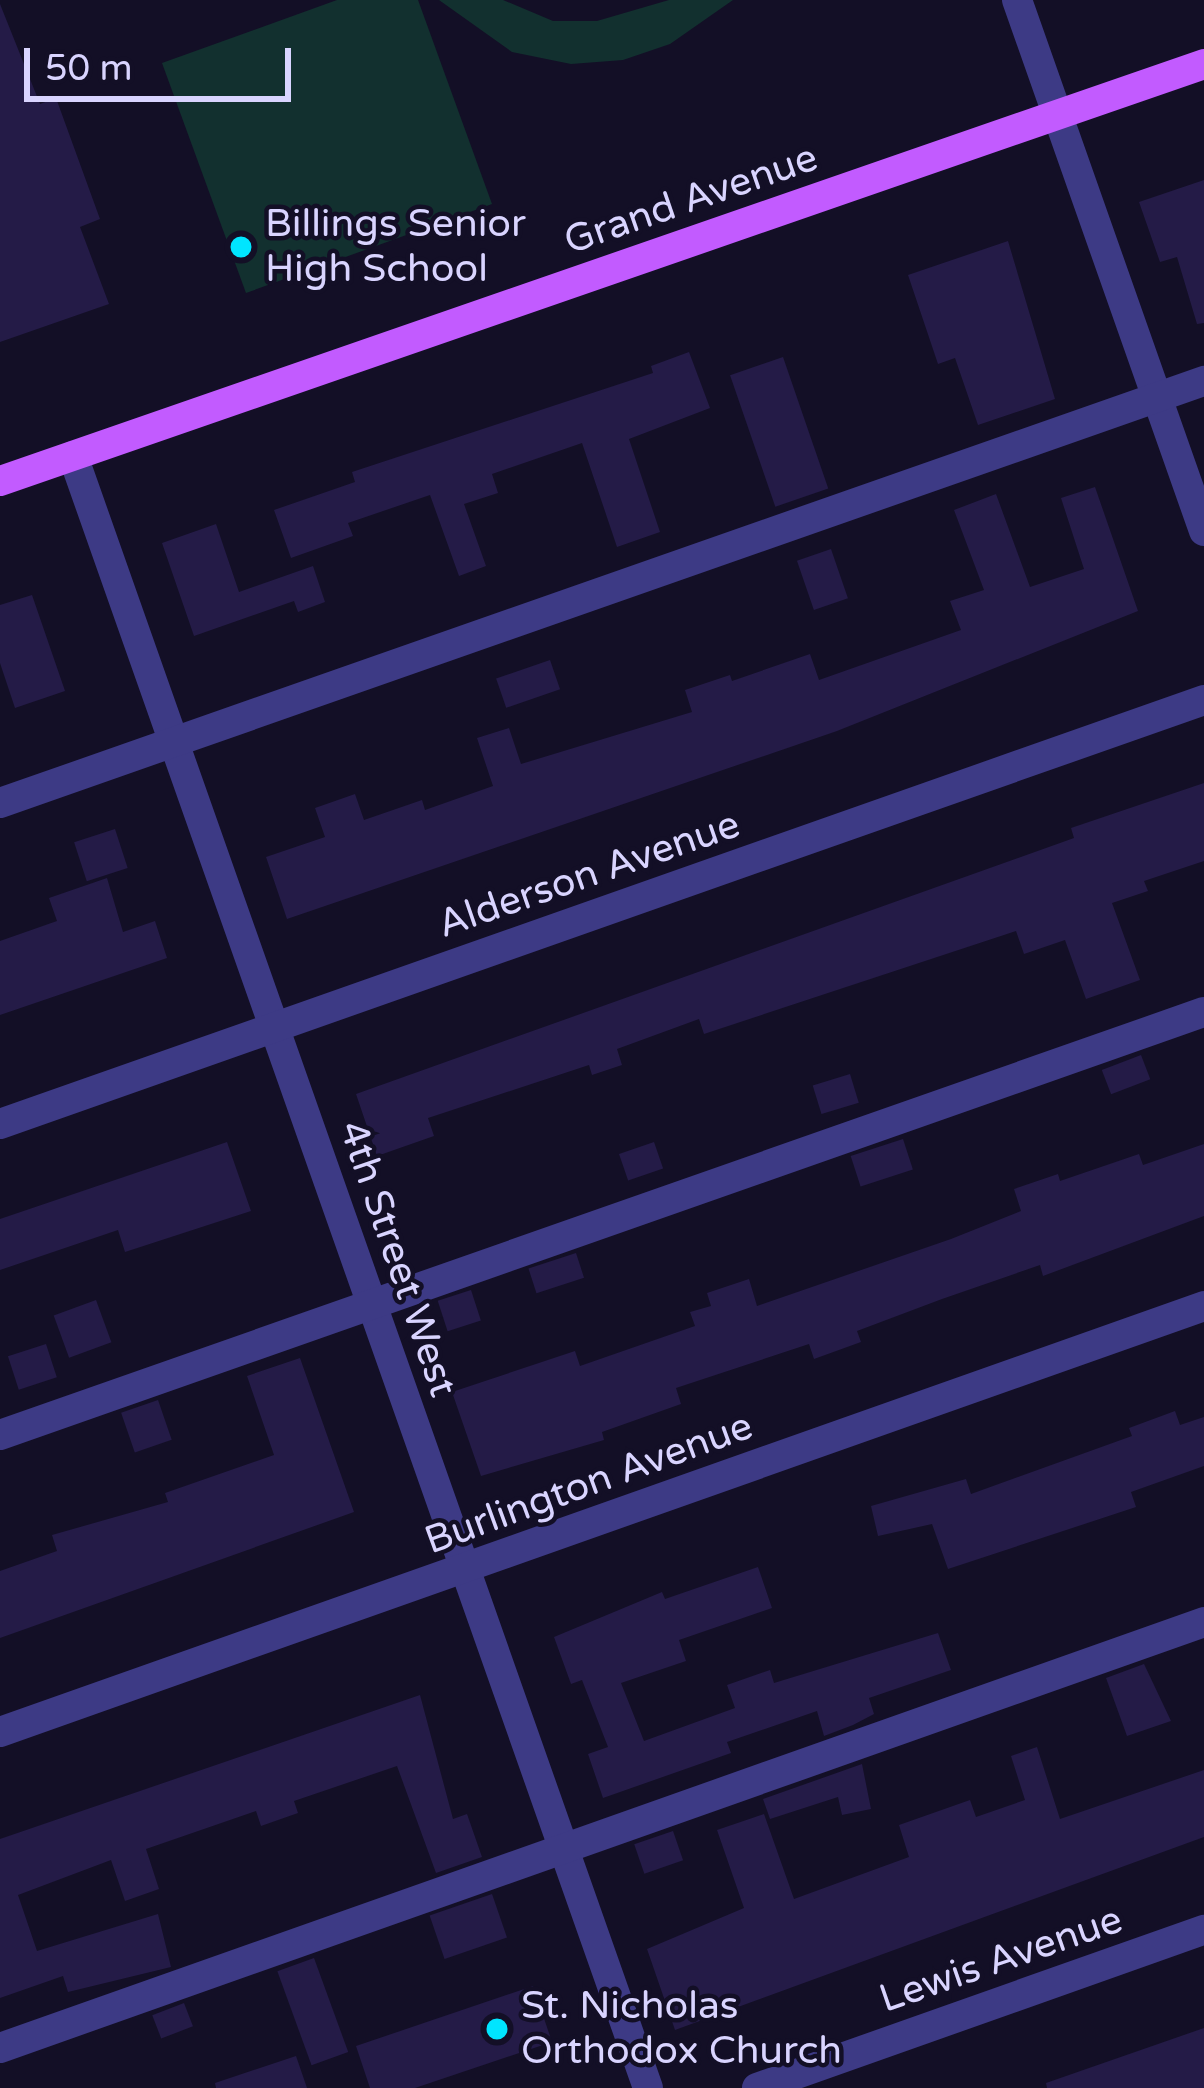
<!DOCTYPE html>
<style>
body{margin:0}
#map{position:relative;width:1204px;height:2088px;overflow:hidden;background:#130f26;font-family:"Varela Round",sans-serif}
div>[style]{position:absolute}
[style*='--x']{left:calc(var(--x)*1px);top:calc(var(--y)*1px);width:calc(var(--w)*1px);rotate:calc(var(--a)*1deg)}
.green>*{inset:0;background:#12302f}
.building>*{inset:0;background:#241b47;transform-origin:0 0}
.minor>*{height:30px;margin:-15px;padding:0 15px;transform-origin:15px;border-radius:15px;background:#3d3a85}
.major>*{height:30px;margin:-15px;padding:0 15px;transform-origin:15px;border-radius:15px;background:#c25bff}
.dots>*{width:33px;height:33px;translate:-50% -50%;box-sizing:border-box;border:6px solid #130f26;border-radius:50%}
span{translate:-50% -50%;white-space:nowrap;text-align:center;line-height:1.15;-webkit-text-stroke:9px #130f26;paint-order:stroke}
.street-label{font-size:39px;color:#d9d4ff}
.poi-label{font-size:39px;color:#d9d4ff}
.left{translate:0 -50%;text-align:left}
.scale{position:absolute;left:24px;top:48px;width:267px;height:54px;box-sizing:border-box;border:6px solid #d9d4ff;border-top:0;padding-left:15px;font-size:36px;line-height:42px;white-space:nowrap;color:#d9d4ff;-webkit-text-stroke:9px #130f26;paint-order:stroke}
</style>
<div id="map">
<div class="green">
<div style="clip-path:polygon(337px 0,418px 0,492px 204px,246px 293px,162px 63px)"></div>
<div style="clip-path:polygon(439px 0,503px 0,553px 21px,597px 21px,669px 0,733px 0,670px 44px,623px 60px,571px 64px,512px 52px)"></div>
</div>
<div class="building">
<div style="clip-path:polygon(0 4px,40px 104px,56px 98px,100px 219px,80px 227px,109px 304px,0 342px)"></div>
<div style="clip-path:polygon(1204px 180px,1204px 323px,1197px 324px,1177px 257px,1160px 262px,1139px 202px)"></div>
<div style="clip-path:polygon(1008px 241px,1055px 399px,978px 425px,955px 358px,938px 364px,908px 275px)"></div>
<div style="clip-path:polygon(689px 352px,710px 408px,629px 439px,660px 532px,617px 547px,582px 443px,492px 474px,498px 493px,464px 504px,486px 566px,459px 576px,430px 495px,348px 523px,353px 536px,291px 558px,274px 510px,355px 482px,352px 472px,653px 373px,651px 366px)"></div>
<div style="left:783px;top:357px;width:139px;height:56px;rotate:71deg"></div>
<div style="clip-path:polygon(1095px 487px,1138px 611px,837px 731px,287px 919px,266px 857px,325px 837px,315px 808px,355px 794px,364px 820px,422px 800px,425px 810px,493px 786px,477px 738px,509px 728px,521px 764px,692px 712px,685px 690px,730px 675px,732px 681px,810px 654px,819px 680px,961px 630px,950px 601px,984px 590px,954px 510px,996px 494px,1030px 587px,1084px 569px,1061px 498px)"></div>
<div style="clip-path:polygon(216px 524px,239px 592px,313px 566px,325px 602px,298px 612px,294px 601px,194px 636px,162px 543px)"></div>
<div style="left:831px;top:549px;width:52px;height:36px;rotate:71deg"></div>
<div style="clip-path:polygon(32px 595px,65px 691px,15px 708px,0 663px,0 605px)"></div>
<div style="left:550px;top:660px;width:31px;height:57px;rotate:71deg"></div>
<div style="clip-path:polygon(1204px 783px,1204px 861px,1144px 881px,1148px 891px,1112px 903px,1140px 980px,1086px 999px,1065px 940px,1024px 954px,1016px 931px,704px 1034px,699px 1019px,617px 1049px,622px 1065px,592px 1075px,589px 1065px,428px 1118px,434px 1136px,377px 1156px,356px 1094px,1074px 838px,1071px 828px)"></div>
<div style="left:115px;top:829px;width:41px;height:43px;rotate:72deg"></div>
<div style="clip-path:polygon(107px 878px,123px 932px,155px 921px,167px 958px,0 1015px,0 941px,57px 921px,49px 898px)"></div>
<div style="left:1141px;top:1055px;width:26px;height:42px;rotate:69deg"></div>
<div style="left:850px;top:1074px;width:30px;height:39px;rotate:73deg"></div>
<div style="left:903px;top:1139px;width:32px;height:55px;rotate:72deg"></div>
<div style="clip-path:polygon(227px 1142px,251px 1211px,125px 1252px,118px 1230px,0 1270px,0 1219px)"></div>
<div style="left:654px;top:1142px;width:28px;height:37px;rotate:71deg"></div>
<div style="clip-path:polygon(1204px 1144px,1204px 1216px,1043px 1276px,1040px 1265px,942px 1299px,857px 1331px,861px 1342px,814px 1359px,809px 1344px,676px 1388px,681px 1404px,602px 1432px,604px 1440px,481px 1476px,452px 1392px,575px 1351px,580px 1366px,695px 1326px,690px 1312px,711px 1306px,707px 1293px,749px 1279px,757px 1306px,951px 1239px,1021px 1211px,1014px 1189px,1058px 1174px,1060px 1181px,1139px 1154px,1143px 1165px)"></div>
<div style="left:576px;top:1253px;width:26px;height:50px;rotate:72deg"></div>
<div style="left:471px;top:1290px;width:32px;height:35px;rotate:72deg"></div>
<div style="left:96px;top:1300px;width:45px;height:45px;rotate:70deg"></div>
<div style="left:46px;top:1344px;width:35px;height:40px;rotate:72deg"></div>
<div style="clip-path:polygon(300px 1358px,354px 1512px,0 1638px,0 1571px,57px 1551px,52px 1535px,168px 1502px,165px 1493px,274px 1455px,247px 1376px)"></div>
<div style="left:158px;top:1400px;width:42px;height:39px;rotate:71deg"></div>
<div style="clip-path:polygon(1175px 1411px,1180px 1425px,1204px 1417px,1204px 1466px,1131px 1492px,1136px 1507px,948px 1569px,932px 1524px,878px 1536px,871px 1506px,966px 1479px,971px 1494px,1132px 1436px,1129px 1428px)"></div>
<div style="clip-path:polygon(758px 1567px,772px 1608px,679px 1640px,686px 1661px,621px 1683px,644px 1741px,735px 1708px,727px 1685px,770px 1670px,774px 1683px,938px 1633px,951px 1670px,869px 1698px,874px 1714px,853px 1725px,824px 1736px,817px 1711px,727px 1742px,731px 1753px,603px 1798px,588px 1754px,608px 1747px,582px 1680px,571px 1684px,554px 1637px,662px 1592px,665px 1599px)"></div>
<div style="clip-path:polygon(1144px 1664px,1171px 1721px,1127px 1736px,1106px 1678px)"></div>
<div style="clip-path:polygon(420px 1695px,453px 1819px,467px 1814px,482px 1857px,436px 1873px,397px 1766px,294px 1801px,298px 1813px,261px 1826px,256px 1811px,146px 1849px,159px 1889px,125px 1901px,111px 1860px,18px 1895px,37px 1951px,158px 1914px,171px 1967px,68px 1992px,63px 1976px,0 1998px,0 1839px)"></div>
<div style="clip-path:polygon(1037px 1747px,1060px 1819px,1204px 1770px,1204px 1837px,675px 2030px,647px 1949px,744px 1908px,717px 1830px,764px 1814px,794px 1899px,909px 1857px,899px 1825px,970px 1800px,976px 1817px,1025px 1800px,1011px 1756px)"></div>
<div style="clip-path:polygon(862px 1764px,871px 1809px,842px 1815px,838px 1797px,770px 1819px,763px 1799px)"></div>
<div style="left:673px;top:1831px;width:31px;height:41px;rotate:71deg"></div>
<div style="left:492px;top:1894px;width:46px;height:66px;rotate:71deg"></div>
<div style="left:314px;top:1958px;width:100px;height:39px;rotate:70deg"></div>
<div style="clip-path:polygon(533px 1986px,552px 2042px,415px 2088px,370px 2088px,356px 2046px)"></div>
<div style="left:184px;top:2003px;width:25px;height:34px;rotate:69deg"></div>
<div style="clip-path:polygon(1204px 2028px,1204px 2088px,1047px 2088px,1046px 2083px)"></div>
<div style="clip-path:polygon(296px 2056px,307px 2088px,216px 2088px,215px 2083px)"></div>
</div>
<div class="minor">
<div style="--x:1017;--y:0;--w:563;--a:70.6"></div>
<div style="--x:73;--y:456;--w:1730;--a:70.59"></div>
<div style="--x:0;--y:803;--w:1276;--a:-19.32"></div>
<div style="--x:0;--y:1124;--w:1276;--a:-19.4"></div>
<div style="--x:0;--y:1435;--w:1276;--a:-19.36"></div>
<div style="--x:0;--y:1732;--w:1277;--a:-19.48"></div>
<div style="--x:0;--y:2048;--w:1277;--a:-19.48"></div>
<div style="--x:757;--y:2088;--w:474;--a:-19.5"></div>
</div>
<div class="major">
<div style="--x:0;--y:481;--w:1274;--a:-19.1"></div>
</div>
<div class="dots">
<div style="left:241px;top:247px;background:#00e5ff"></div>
<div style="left:497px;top:2029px;background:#00e5ff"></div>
</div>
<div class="street-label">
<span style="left:691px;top:200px;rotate:-19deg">Grand Avenue</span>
<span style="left:589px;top:875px;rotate:-19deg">Alderson Avenue</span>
<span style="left:397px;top:1259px;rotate:71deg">4th Street West</span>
<span style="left:589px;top:1484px;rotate:-20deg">Burlington Avenue</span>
<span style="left:1001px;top:1960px;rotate:-19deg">Lewis Avenue</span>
</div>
<div class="poi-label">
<span class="left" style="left:265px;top:247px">Billings Senior<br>High School</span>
<span class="left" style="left:521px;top:2029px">St. Nicholas<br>Orthodox Church</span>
</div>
<div class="scale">50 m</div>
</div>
